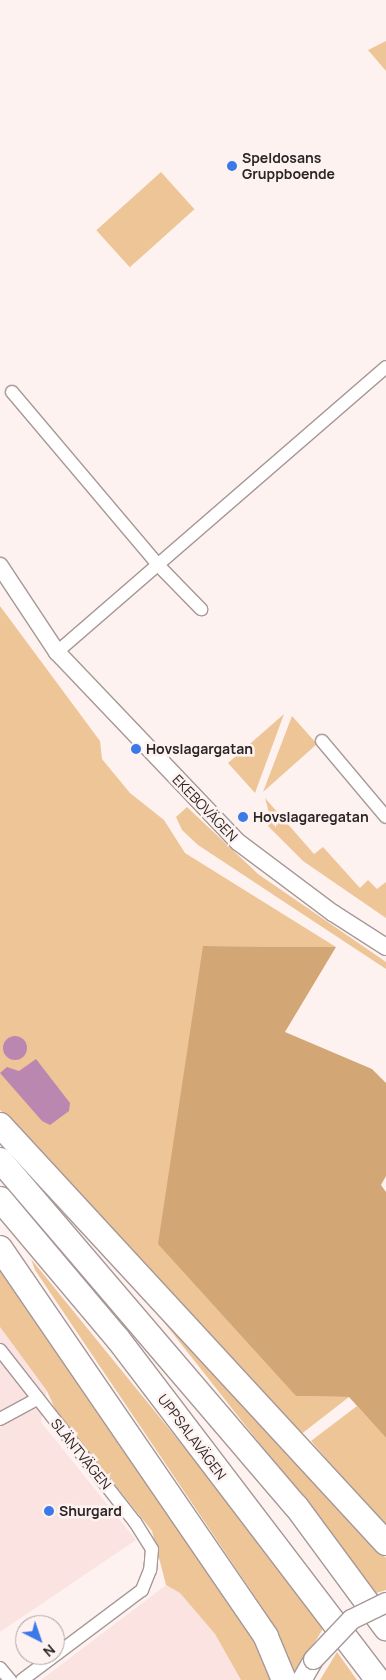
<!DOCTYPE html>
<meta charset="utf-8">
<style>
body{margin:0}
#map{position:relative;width:386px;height:1680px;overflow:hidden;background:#fef2f1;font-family:Manrope,sans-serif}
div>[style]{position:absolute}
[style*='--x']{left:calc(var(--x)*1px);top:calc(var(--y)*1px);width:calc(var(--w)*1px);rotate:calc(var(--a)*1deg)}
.built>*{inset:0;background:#fae3e1}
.green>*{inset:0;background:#edc597;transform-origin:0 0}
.forest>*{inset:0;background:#d3a775}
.water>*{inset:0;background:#ba87b0}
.round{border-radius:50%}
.roads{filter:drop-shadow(1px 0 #a69897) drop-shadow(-1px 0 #a69897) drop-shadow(0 1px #a69897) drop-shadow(0 -1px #a69897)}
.minor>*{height:12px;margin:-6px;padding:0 6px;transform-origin:6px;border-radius:6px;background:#fff}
.tertiary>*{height:16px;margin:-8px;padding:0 8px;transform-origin:8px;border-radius:8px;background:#fff}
.secondary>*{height:19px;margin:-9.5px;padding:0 9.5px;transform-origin:9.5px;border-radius:9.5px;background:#fff}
.motorway>*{height:24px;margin:-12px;padding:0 12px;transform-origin:12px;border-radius:12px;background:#fff}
.bridges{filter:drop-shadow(1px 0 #a69897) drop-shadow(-1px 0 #a69897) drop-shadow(0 1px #a69897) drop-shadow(0 -1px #a69897)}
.secondary-bridge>*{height:19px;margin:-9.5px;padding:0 9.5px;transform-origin:9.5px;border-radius:9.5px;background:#fff}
.dots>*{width:14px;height:14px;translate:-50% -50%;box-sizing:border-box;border:2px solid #fef2f1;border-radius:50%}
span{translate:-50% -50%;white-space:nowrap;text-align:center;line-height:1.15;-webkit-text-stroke:5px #fef2f1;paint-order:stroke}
.poi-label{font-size:14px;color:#2b2626;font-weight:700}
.left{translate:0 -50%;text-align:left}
.street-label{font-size:14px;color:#2b2626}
.north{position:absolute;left:15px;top:1615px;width:50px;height:50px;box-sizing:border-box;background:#fef2f1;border:1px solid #aaa0a0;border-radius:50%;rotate:139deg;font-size:14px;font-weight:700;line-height:20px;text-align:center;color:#2b2626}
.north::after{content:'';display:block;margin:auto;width:18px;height:22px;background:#3c79e8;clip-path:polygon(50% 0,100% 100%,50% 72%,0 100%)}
</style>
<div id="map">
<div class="built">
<div style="clip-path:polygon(0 1327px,47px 1391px,41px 1422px,136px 1540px,0 1632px)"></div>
<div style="clip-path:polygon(166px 1585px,180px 1593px,215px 1634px,241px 1680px,41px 1680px)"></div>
</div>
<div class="green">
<div style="clip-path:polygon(386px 41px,386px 71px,368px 50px)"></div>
<div style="left:161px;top:172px;width:50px;height:87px;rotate:48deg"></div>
<div style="clip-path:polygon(0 606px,100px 741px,102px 759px,130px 793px,164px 820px,185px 853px,336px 947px,203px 946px,296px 1396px,349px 1397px,300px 1435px,0 1110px)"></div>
<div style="clip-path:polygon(284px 714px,255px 793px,228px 763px)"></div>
<div style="clip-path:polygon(292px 716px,317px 744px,263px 792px)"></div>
<div style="clip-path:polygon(265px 798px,314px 854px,323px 847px,360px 888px,368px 880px,377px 889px,386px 882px,386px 918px,303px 861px,268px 826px,271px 820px)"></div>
<div style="clip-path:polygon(187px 807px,258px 874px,386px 962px,386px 969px,198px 845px,182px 830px,176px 817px)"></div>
<div style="clip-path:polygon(31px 1259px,231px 1505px,324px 1627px,295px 1675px,266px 1613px,35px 1270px)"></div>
<div style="clip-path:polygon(0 1265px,258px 1640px,273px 1680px,241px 1680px,215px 1634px,180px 1593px,166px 1585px,152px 1531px,56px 1411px,47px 1391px,0 1327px)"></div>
<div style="clip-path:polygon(142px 1286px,386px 1558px,386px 1590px,373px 1594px,286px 1477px,137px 1288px)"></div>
<div style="clip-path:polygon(357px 1406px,386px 1438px,386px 1528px,311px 1441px)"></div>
<div style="clip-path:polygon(337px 1652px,357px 1680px,320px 1680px)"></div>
</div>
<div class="forest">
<div style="clip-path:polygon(203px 946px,336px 947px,285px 1032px,372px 1069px,386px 1083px,386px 1176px,381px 1185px,386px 1192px,386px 1438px,349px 1397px,296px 1396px,158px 1244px)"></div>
</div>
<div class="water">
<div class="round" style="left:3px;top:1036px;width:24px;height:24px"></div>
<div style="clip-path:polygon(36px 1059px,70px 1103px,69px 1111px,50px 1125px,42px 1121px,0 1073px,7px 1067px,19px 1071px)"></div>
</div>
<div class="roads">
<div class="minor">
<div style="--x:12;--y:392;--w:226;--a:49.8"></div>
<div style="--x:158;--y:565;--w:62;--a:45.7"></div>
<div style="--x:57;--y:652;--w:435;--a:-40.9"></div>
<div style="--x:322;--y:741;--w:99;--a:49.9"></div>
<div style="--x:0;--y:1350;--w:219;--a:51.9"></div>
<div style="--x:135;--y:1522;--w:32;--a:58"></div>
<div style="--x:152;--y:1549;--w:21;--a:95"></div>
<div style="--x:150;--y:1570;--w:22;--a:112"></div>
<div style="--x:142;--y:1590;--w:150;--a:143.1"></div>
<div style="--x:0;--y:1419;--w:42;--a:-28.4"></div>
<div style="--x:0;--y:1668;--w:16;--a:50"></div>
</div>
<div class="tertiary">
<div style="--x:0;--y:566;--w:103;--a:56.5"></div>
<div style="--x:57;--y:652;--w:262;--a:46.4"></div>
<div style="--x:238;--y:842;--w:119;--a:36.8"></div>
<div style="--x:333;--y:913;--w:63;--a:32.7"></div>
</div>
<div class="secondary">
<div style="--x:301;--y:1680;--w:24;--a:-60"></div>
</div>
<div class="motorway">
<div style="--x:0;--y:1125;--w:569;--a:47.28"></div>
<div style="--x:0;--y:1160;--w:455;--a:49.5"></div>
<div style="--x:296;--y:1506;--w:152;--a:53.6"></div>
<div style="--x:0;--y:1199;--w:183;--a:49.9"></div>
<div style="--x:118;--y:1339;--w:429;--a:52.7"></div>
<div style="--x:0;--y:1248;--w:471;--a:55.6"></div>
<div style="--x:266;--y:1637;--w:47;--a:67.3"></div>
</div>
</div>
<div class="bridges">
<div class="secondary-bridge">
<div style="--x:313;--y:1659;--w:55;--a:-46.5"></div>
<div style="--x:351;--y:1619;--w:39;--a:-26"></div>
</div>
</div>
<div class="dots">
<div style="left:232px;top:166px;background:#3c79e8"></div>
<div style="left:136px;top:749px;background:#3c79e8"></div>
<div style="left:243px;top:817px;background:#3c79e8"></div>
<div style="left:49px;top:1511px;background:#3c79e8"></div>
</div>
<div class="poi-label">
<span class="left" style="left:242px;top:166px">Speldosans<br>Gruppboende</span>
<span class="left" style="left:146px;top:749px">Hovslagargatan</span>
<span class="left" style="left:253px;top:817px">Hovslagaregatan</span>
<span class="left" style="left:59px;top:1511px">Shurgard</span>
</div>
<div class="street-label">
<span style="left:205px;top:808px;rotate:46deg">EKEBOVÄGEN</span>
<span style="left:192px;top:1437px;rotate:53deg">UPPSALAVÄGEN</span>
<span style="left:81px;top:1454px;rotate:51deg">SLÄNTVÄGEN</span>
</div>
<div class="north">N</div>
</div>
